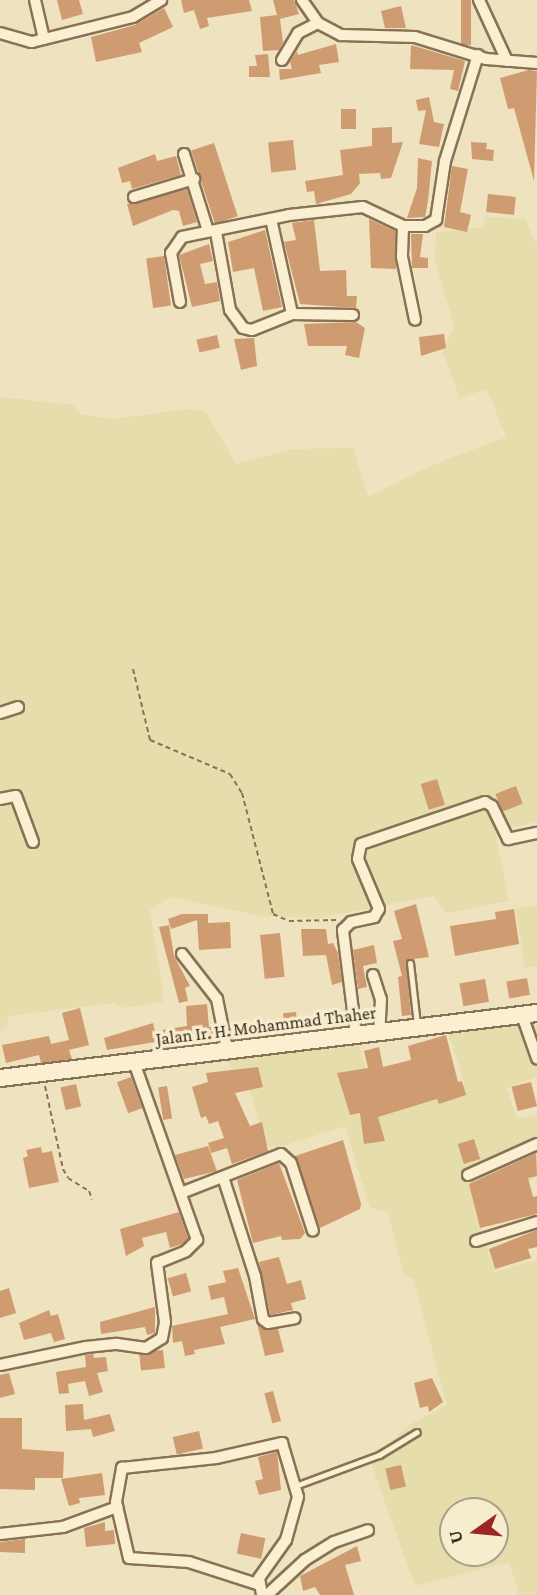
<!DOCTYPE html>
<style>
body{margin:0}
#map{position:relative;width:537px;height:1595px;overflow:hidden;background:#efe2be;font-family:"Crimson Pro",serif}
div>[style]{position:absolute}
[style*='--x']{left:calc(var(--x)*1px);top:calc(var(--y)*1px);width:calc(var(--w)*1px);rotate:calc(var(--a)*1deg)}
.farmland>*{inset:0;background:#e5ddab}
.building>*{inset:0;background:#cf9c72;transform-origin:0 0}
.path>*{height:2px;margin-top:-1px;transform-origin:0;background:repeating-linear-gradient(90deg,#887256 0 5px,transparent 0 8.5px)}
.roads{filter:drop-shadow(2px 0 #887256) drop-shadow(-2px 0 #887256) drop-shadow(0 2px #887256) drop-shadow(0 -2px #887256)}
.lane>*{height:5px;margin:-2.5px;padding:0 2.5px;transform-origin:2.5px;border-radius:2.5px;background:#faefd1}
.street>*{height:10px;margin:-5px;padding:0 5px;transform-origin:5px;border-radius:5px;background:#faefd1}
.secondary>*{height:16px;margin:-8px;padding:0 8px;transform-origin:8px;border-radius:8px;background:#faefd1}
span{translate:-50% -50%;white-space:nowrap;text-align:center;line-height:1.15;-webkit-text-stroke:7px #f6ecce;paint-order:stroke}
.street-label{font-size:18px;color:#37291b}
.north{position:absolute;left:439px;top:1497px;width:70px;height:70px;box-sizing:border-box;background:#f6ecce;border:2px solid #aa9e86;border-radius:50%;rotate:255deg;font-size:19px;font-weight:700;line-height:28px;text-align:center;color:#37291b}
.north::after{content:'';display:block;margin:auto;width:24px;height:32px;background:#992724;clip-path:polygon(50% 0,100% 100%,50% 72%,0 100%)}
</style>
<div id="map">
<div class="farmland">
<div style="clip-path:polygon(485px 217px,525px 219px,537px 246px,537px 822px,495px 831px,509px 901px,446px 913px,434px 896px,318px 918px,262px 916px,171px 897px,150px 910px,164px 1002px,125px 1008px,113px 1003px,8px 1016px,7px 1027px,0 1033px,0 397px,73px 405px,79px 414px,114px 419px,188px 409px,206px 412px,236px 464px,293px 449px,353px 448px,368px 497px,428px 467px,506px 437px,487px 389px,460px 398px,442px 349px,455px 328px,435px 261px,436px 232px,484px 227px)"></div>
<div style="clip-path:polygon(537px 906px,537px 966px,525px 968px,516px 908px)"></div>
<div style="clip-path:polygon(evenodd,537px 1024px,537px 1076px,506px 1088px,518px 1119px,537px 1115px,537px 1177px,473px 1207px,495px 1272px,537px 1260px,537px 1595px,519px 1595px,509px 1562px,415px 1586px,371px 1463px,406px 1427px,447px 1405px,413px 1279px,404px 1275px,388px 1212px,370px 1208px,345px 1126px,280px 1147px,267px 1146px,247px 1081px,234px 1080px,227px 1053px,356px 1038px,382px 1116px,465px 1085px,447px 1029px,537px 1024px,453px 1511px,495px 1511px,495px 1553px,453px 1553px,453px 1511px)"></div>
</div>
<div class="building">
<div style="clip-path:polygon(57px 0,79px 0,83px 14px,62px 20px)"></div>
<div style="clip-path:polygon(181px 0,249px 0,252px 11px,207px 18px,209px 26px,200px 29px,194px 10px,184px 13px)"></div>
<div style="clip-path:polygon(273px 0,294px 0,299px 14px,280px 19px,283px 42px,279px 50px,263px 51px,260px 17px,277px 15px)"></div>
<div style="left:461px;top:0;width:10px;height:45px"></div>
<div style="clip-path:polygon(401px 6px,406px 28px,385px 28px,381px 11px)"></div>
<div style="clip-path:polygon(164px 8px,173px 27px,139px 43px,142px 52px,96px 62px,91px 37px,135px 25px)"></div>
<div style="clip-path:polygon(336px 44px,339px 62px,319px 65px,321px 73px,280px 80px,279px 69px,292px 69px,290px 62px,297px 51px,298px 55px)"></div>
<div style="clip-path:polygon(411px 45px,465px 61px,458px 91px,450px 89px,454px 70px,410px 69px)"></div>
<div style="clip-path:polygon(268px 54px,270px 77px,249px 77px,249px 66px,257px 66px,255px 55px)"></div>
<div style="clip-path:polygon(529px 70px,537px 71px,534px 181px,514px 108px,508px 109px,500px 78px)"></div>
<div style="clip-path:polygon(429px 97px,434px 122px,444px 124px,439px 147px,419px 144px,426px 110px,418px 111px,416px 100px)"></div>
<div style="left:341px;top:109px;width:15px;height:20px"></div>
<div style="clip-path:polygon(392px 127px,392px 143px,403px 142px,391px 178px,381px 179px,380px 173px,359px 174px,360px 183px,351px 194px,316px 204px,314px 191px,307px 192px,305px 181px,343px 175px,340px 150px,372px 146px,372px 128px)"></div>
<div style="left:293px;top:140px;width:30px;height:25px;rotate:84deg"></div>
<div style="clip-path:polygon(471px 142px,487px 143px,486px 149px,494px 150px,493px 161px,472px 159px)"></div>
<div style="left:214px;top:143px;width:77px;height:24px;rotate:72deg"></div>
<div style="clip-path:polygon(155px 154px,157px 161px,176px 156px,181px 175px,132px 189px,130px 181px,122px 183px,118px 168px)"></div>
<div style="clip-path:polygon(418px 158px,432px 161px,428px 201px,425px 217px,407px 218px,417px 188px)"></div>
<div style="clip-path:polygon(452px 166px,468px 169px,460px 212px,471px 215px,467px 232px,444px 227px)"></div>
<div style="clip-path:polygon(187px 189px,197px 222px,183px 226px,179px 211px,173px 210px,133px 226px,127px 204px)"></div>
<div style="left:488px;top:194px;width:28px;height:18px;rotate:6deg"></div>
<div style="clip-path:polygon(369px 219px,395px 231px,396px 269px,371px 268px)"></div>
<div style="clip-path:polygon(314px 220px,320px 271px,346px 270px,347px 296px,357px 296px,356px 308px,300px 304px,284px 242px,296px 240px,292px 223px)"></div>
<div style="clip-path:polygon(265px 230px,282px 307px,263px 311px,254px 268px,233px 272px,228px 242px)"></div>
<div style="clip-path:polygon(411px 234px,423px 234px,420px 257px,428px 258px,428px 268px,412px 268px)"></div>
<div style="clip-path:polygon(209px 244px,213px 261px,200px 264px,205px 284px,217px 282px,220px 301px,192px 307px,179px 255px)"></div>
<div style="left:164px;top:256px;width:50px;height:18px;rotate:82deg"></div>
<div style="clip-path:polygon(356px 322px,365px 328px,359px 358px,345px 355px,347px 346px,308px 346px,304px 324px)"></div>
<div style="clip-path:polygon(444px 334px,446px 348px,421px 356px,419px 337px)"></div>
<div style="left:217px;top:335px;width:13px;height:21px;rotate:77deg"></div>
<div style="clip-path:polygon(254px 338px,257px 366px,241px 370px,234px 339px)"></div>
<div style="left:437px;top:779px;width:27px;height:17px;rotate:73deg"></div>
<div style="left:516px;top:786px;width:19px;height:22px;rotate:69deg"></div>
<div style="clip-path:polygon(416px 904px,429px 957px,406px 960px,411px 1015px,402px 1016px,398px 977px,402px 976px,393px 941px,402px 939px,394px 911px)"></div>
<div style="clip-path:polygon(514px 909px,519px 944px,455px 956px,450px 926px,496px 919px,495px 912px)"></div>
<div style="clip-path:polygon(182px 914px,208px 914px,208px 923px,230px 922px,231px 948px,199px 950px,197px 920px,171px 929px,168px 919px)"></div>
<div style="clip-path:polygon(169px 925px,174px 956px,190px 986px,185px 988px,188px 1001px,179px 1003px,159px 927px)"></div>
<div style="clip-path:polygon(301px 929px,326px 929px,328px 944px,333px 943px,338px 953px,342px 982px,332px 985px,326px 955px,303px 956px)"></div>
<div style="left:280px;top:933px;width:44px;height:20px;rotate:84deg"></div>
<div style="clip-path:polygon(374px 945px,377px 963px,363px 966px,367px 987px,358px 989px,353px 950px)"></div>
<div style="left:527px;top:978px;width:17px;height:21px;rotate:80deg"></div>
<div style="left:485px;top:979px;width:23px;height:26px;rotate:80deg"></div>
<div style="clip-path:polygon(207px 1004px,209px 1027px,214px 1026px,217px 1039px,162px 1048px,161px 1041px,107px 1050px,104px 1038px,153px 1023px,155px 1031px,187px 1026px,186px 1006px)"></div>
<div style="clip-path:polygon(80px 1008px,89px 1045px,69px 1050px,72px 1059px,41px 1063px,39px 1055px,6px 1063px,2px 1045px,49px 1036px,51px 1044px,69px 1040px,62px 1013px)"></div>
<div style="left:296px;top:1012px;width:19px;height:13px;rotate:84deg"></div>
<div style="clip-path:polygon(446px 1035px,458px 1082px,462px 1081px,466px 1095px,439px 1104px,437px 1099px,378px 1117px,385px 1141px,364px 1144px,360px 1113px,350px 1115px,337px 1073px,368px 1068px,364px 1051px,379px 1047px,383px 1067px,411px 1060px,408px 1046px)"></div>
<div style="clip-path:polygon(258px 1067px,263px 1087px,235px 1093px,250px 1126px,262px 1122px,268px 1151px,232px 1164px,227px 1148px,211px 1153px,208px 1143px,224px 1138px,218px 1121px,209px 1124px,206px 1116px,201px 1118px,192px 1087px,208px 1082px,206px 1073px)"></div>
<div style="left:131px;top:1077px;width:33px;height:15px;rotate:70deg"></div>
<div style="left:531px;top:1082px;width:25px;height:20px;rotate:76deg"></div>
<div style="left:76px;top:1084px;width:23px;height:16px;rotate:77deg"></div>
<div style="left:167px;top:1086px;width:33px;height:9px;rotate:81deg"></div>
<div style="left:474px;top:1139px;width:21px;height:17px;rotate:73deg"></div>
<div style="clip-path:polygon(343px 1140px,361px 1204px,360px 1209px,320px 1228px,295px 1156px)"></div>
<div style="clip-path:polygon(208px 1146px,217px 1171px,184px 1179px,175px 1155px)"></div>
<div style="clip-path:polygon(41px 1147px,42px 1153px,52px 1151px,59px 1182px,29px 1188px,23px 1158px,28px 1156px,26px 1150px)"></div>
<div style="clip-path:polygon(536px 1153px,537px 1176px,528px 1178px,533px 1197px,537px 1196px,537px 1214px,480px 1228px,469px 1184px)"></div>
<div style="clip-path:polygon(279px 1163px,305px 1233px,300px 1239px,282px 1240px,281px 1236px,253px 1243px,237px 1180px)"></div>
<div style="clip-path:polygon(179px 1212px,188px 1238px,182px 1244px,170px 1248px,166px 1232px,142px 1238px,144px 1246px,126px 1256px,120px 1229px)"></div>
<div style="clip-path:polygon(537px 1230px,537px 1247px,528px 1249px,531px 1258px,495px 1269px,489px 1249px)"></div>
<div style="clip-path:polygon(279px 1257px,287px 1284px,301px 1280px,306px 1299px,291px 1303px,293px 1310px,270px 1315px,259px 1262px)"></div>
<div style="clip-path:polygon(238px 1268px,255px 1319px,220px 1327px,225px 1344px,194px 1350px,195px 1354px,185px 1356px,182px 1341px,173px 1343px,172px 1326px,228px 1314px,224px 1297px,211px 1300px,208px 1286px,226px 1282px,223px 1271px)"></div>
<div style="left:186px;top:1273px;width:19px;height:19px;rotate:74deg"></div>
<div style="clip-path:polygon(9px 1288px,16px 1313px,0 1318px,0 1291px)"></div>
<div style="clip-path:polygon(155px 1307px,155px 1333px,147px 1335px,145px 1327px,101px 1334px,100px 1322px)"></div>
<div style="clip-path:polygon(49px 1310px,51px 1316px,58px 1314px,65px 1339px,54px 1342px,51px 1333px,24px 1340px,19px 1323px)"></div>
<div style="clip-path:polygon(257px 1323px,266px 1330px,278px 1329px,284px 1352px,265px 1356px)"></div>
<div style="left:163px;top:1350px;width:18px;height:24px;rotate:84deg"></div>
<div style="clip-path:polygon(93px 1354px,94px 1358px,106px 1357px,108px 1371px,97px 1373px,103px 1392px,89px 1396px,85px 1381px,68px 1384px,69px 1393px,59px 1394px,56px 1372px,86px 1367px,85px 1355px)"></div>
<div style="clip-path:polygon(9px 1373px,15px 1394px,0 1398px,0 1375px)"></div>
<div style="clip-path:polygon(432px 1378px,443px 1402px,429px 1412px,428px 1406px,420px 1408px,414px 1383px)"></div>
<div style="left:273px;top:1391px;width:31px;height:9px;rotate:75deg"></div>
<div style="clip-path:polygon(83px 1404px,84px 1420px,110px 1414px,115px 1431px,93px 1437px,91px 1429px,66px 1431px,65px 1405px)"></div>
<div style="clip-path:polygon(0 1418px,22px 1418px,22px 1449px,64px 1452px,63px 1478px,35px 1478px,35px 1490px,0 1489px)"></div>
<div style="left:199px;top:1431px;width:18px;height:27px;rotate:77deg"></div>
<div style="clip-path:polygon(277px 1452px,281px 1490px,259px 1495px,255px 1481px,263px 1479px,258px 1457px)"></div>
<div style="left:401px;top:1465px;width:22px;height:16px;rotate:77deg"></div>
<div style="clip-path:polygon(102px 1473px,105px 1495px,79px 1498px,80px 1503px,69px 1506px,61px 1479px)"></div>
<div style="clip-path:polygon(105px 1522px,105px 1531px,114px 1530px,115px 1544px,86px 1547px,84px 1528px)"></div>
<div style="left:241px;top:1533px;width:25px;height:21px;rotate:12deg"></div>
<div style="clip-path:polygon(25px 1539px,25px 1553px,0 1552px,0 1542px)"></div>
<div style="clip-path:polygon(357px 1546px,361px 1561px,345px 1565px,354px 1595px,320px 1595px,315px 1587px,303px 1591px,300px 1576px)"></div>
</div>
<div class="path">
<div style="--x:133;--y:669;--w:73;--a:76.5"></div>
<div style="--x:150;--y:740;--w:87;--a:23"></div>
<div style="--x:230;--y:774;--w:22;--a:58"></div>
<div style="--x:242;--y:793;--w:125;--a:75.6"></div>
<div style="--x:273;--y:914;--w:17;--a:24"></div>
<div style="--x:289;--y:921;--w:47;--a:-1.2"></div>
<div style="--x:45;--y:1086;--w:85;--a:77.8"></div>
<div style="--x:63;--y:1169;--w:10;--a:61"></div>
<div style="--x:68;--y:1178;--w:25;--a:32"></div>
<div style="--x:89;--y:1191;--w:9;--a:69"></div>
</div>
<div class="roads">
<div class="lane">
<div style="--x:410;--y:963;--w:61;--a:83.5"></div>
<div style="--x:295;--y:1486;--w:90;--a:-20.3"></div>
<div style="--x:379;--y:1455;--w:44;--a:-31.2"></div>
</div>
<div class="street">
<div style="--x:35;--y:0;--w:40;--a:77"></div>
<div style="--x:302;--y:0;--w:28;--a:55"></div>
<div style="--x:318;--y:23;--w:26;--a:28"></div>
<div style="--x:341;--y:35;--w:74;--a:1.5"></div>
<div style="--x:415;--y:37;--w:74;--a:17.2"></div>
<div style="--x:486;--y:59;--w:51;--a:4.5"></div>
<div style="--x:479;--y:0;--w:67;--a:65.3"></div>
<div style="--x:0;--y:33;--w:33;--a:16"></div>
<div style="--x:32;--y:42;--w:104;--a:-13.9"></div>
<div style="--x:133;--y:17;--w:33;--a:-31"></div>
<div style="--x:282;--y:60;--w:31;--a:-59"></div>
<div style="--x:298;--y:33;--w:22;--a:-27"></div>
<div style="--x:184;--y:154;--w:81;--a:72.7"></div>
<div style="--x:134;--y:197;--w:63;--a:-16.7"></div>
<div style="--x:271;--y:219;--w:97;--a:77.5"></div>
<div style="--x:403;--y:226;--w:31;--a:92"></div>
<div style="--x:402;--y:257;--w:64;--a:78.3"></div>
<div style="--x:216;--y:232;--w:79;--a:79.8"></div>
<div style="--x:230;--y:310;--w:22;--a:54"></div>
<div style="--x:243;--y:328;--w:9;--a:13"></div>
<div style="--x:252;--y:330;--w:43;--a:-21.8"></div>
<div style="--x:292;--y:314;--w:61;--a:0.9"></div>
<div style="--x:180;--y:302;--w:50;--a:-100.4"></div>
<div style="--x:171;--y:253;--w:19;--a:-55"></div>
<div style="--x:182;--y:237;--w:109;--a:-11.6"></div>
<div style="--x:289;--y:215;--w:74;--a:-6.2"></div>
<div style="--x:363;--y:207;--w:44;--a:25.4"></div>
<div style="--x:403;--y:226;--w:22;--a:0"></div>
<div style="--x:425;--y:226;--w:13;--a:-29"></div>
<div style="--x:436;--y:220;--w:60;--a:-81.3"></div>
<div style="--x:445;--y:161;--w:111;--a:-72.7"></div>
<div style="--x:0;--y:713;--w:19;--a:-18"></div>
<div style="--x:0;--y:799;--w:16;--a:-11"></div>
<div style="--x:16;--y:796;--w:49;--a:69.7"></div>
<div style="--x:182;--y:954;--w:57;--a:52.1"></div>
<div style="--x:217;--y:999;--w:51;--a:78.7"></div>
<div style="--x:373;--y:975;--w:25;--a:72"></div>
<div style="--x:381;--y:999;--w:33;--a:93"></div>
<div style="--x:522;--y:1015;--w:46;--a:70.8"></div>
<div style="--x:356;--y:1035;--w:106;--a:-97.1"></div>
<div style="--x:343;--y:930;--w:11;--a:-45"></div>
<div style="--x:351;--y:922;--w:24;--a:-12"></div>
<div style="--x:374;--y:917;--w:9;--a:-58"></div>
<div style="--x:379;--y:909;--w:54;--a:-112.8"></div>
<div style="--x:358;--y:859;--w:15;--a:-79"></div>
<div style="--x:361;--y:844;--w:131;--a:-18.7"></div>
<div style="--x:485;--y:802;--w:8;--a:30"></div>
<div style="--x:492;--y:806;--w:37;--a:64"></div>
<div style="--x:508;--y:839;--w:30;--a:-12"></div>
<div style="--x:468;--y:1175;--w:76;--a:-24.2"></div>
<div style="--x:223;--y:1177;--w:104;--a:72.1"></div>
<div style="--x:255;--y:1276;--w:44;--a:79.5"></div>
<div style="--x:263;--y:1319;--w:6;--a:39"></div>
<div style="--x:268;--y:1323;--w:27;--a:-10"></div>
<div style="--x:181;--y:1193;--w:107;--a:-21.3"></div>
<div style="--x:281;--y:1154;--w:13;--a:42"></div>
<div style="--x:291;--y:1163;--w:71;--a:72.1"></div>
<div style="--x:476;--y:1241;--w:64;--a:-17.3"></div>
<div style="--x:0;--y:1365;--w:88;--a:-11.8"></div>
<div style="--x:86;--y:1347;--w:31;--a:-6"></div>
<div style="--x:117;--y:1344;--w:29;--a:8"></div>
<div style="--x:146;--y:1348;--w:19;--a:-32"></div>
<div style="--x:162;--y:1338;--w:16;--a:-79"></div>
<div style="--x:165;--y:1322;--w:60;--a:-97.7"></div>
<div style="--x:157;--y:1263;--w:31;--a:-22"></div>
<div style="--x:186;--y:1251;--w:16;--a:-45"></div>
<div style="--x:197;--y:1240;--w:189;--a:-109.5"></div>
<div style="--x:0;--y:1534;--w:63;--a:-6.3"></div>
<div style="--x:63;--y:1527;--w:58;--a:-20.3"></div>
<div style="--x:257;--y:1584;--w:71;--a:-162.1"></div>
<div style="--x:189;--y:1562;--w:60;--a:-176.2"></div>
<div style="--x:129;--y:1558;--w:57;--a:-103.1"></div>
<div style="--x:116;--y:1502;--w:35;--a:-80"></div>
<div style="--x:122;--y:1468;--w:95;--a:-6.1"></div>
<div style="--x:216;--y:1458;--w:68;--a:-12.8"></div>
<div style="--x:282;--y:1443;--w:56;--a:73.5"></div>
<div style="--x:298;--y:1497;--w:45;--a:105.6"></div>
<div style="--x:286;--y:1540;--w:47;--a:125.4"></div>
<div style="--x:259;--y:1578;--w:17;--a:80"></div>
<div style="--x:267;--y:1595;--w:52;--a:-42.6"></div>
<div style="--x:305;--y:1560;--w:34;--a:-32"></div>
<div style="--x:334;--y:1542;--w:36;--a:-19"></div>
</div>
<div class="secondary">
<div style="--x:0;--y:1078;--w:541;--a:-6.9"></div>
</div>
</div>
<div class="street-label">
<span style="left:266px;top:1026px;rotate:-7deg">Jalan Ir. H. Mohammad Thaher</span>
</div>
<div class="north">U</div>
</div>
